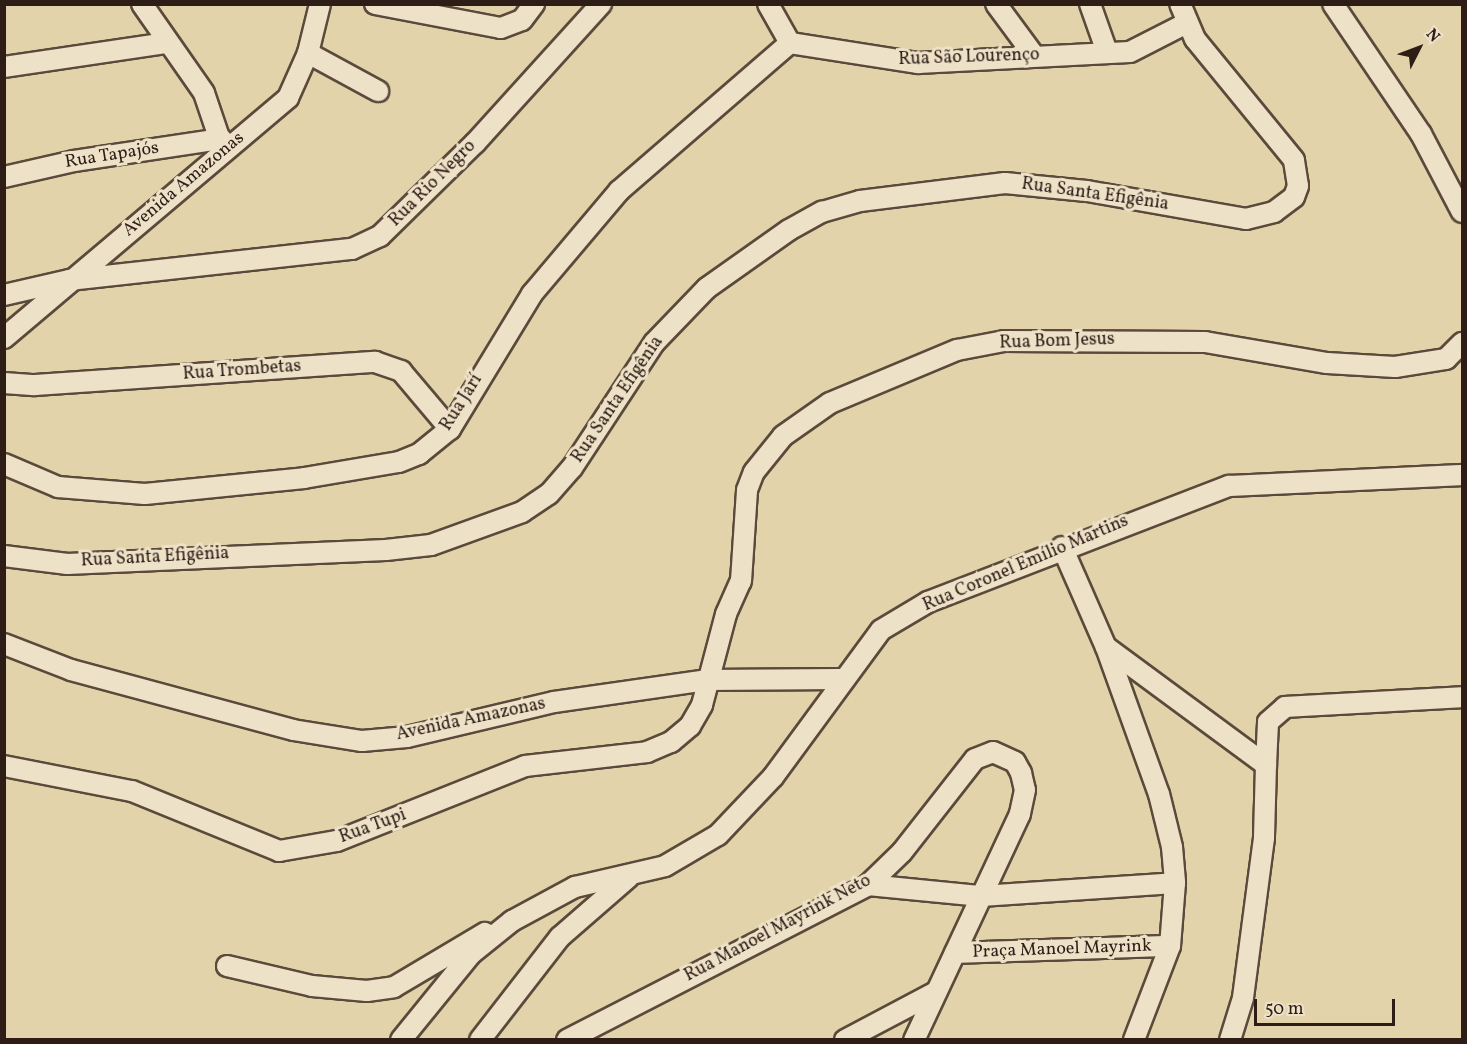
<!DOCTYPE html>
<meta charset="utf-8">
<style>
body{margin:0}
#map{position:relative;width:1467px;height:1044px;overflow:hidden;background:#e3d3ab;font-family:Vollkorn,serif}
div>[style]{position:absolute}
[style*='--x']{left:calc(var(--x)*1px);top:calc(var(--y)*1px);width:calc(var(--w)*1px);rotate:calc(var(--a)*1deg)}
.roads{filter:drop-shadow(2px 0 #5b4a3b) drop-shadow(-2px 0 #5b4a3b) drop-shadow(0 2px #5b4a3b) drop-shadow(0 -2px #5b4a3b)}
.minor>*{height:20px;margin:-10px;padding:0 10px;transform-origin:10px;border-radius:10px;background:#ede2c8}
span{translate:-50% -50%;white-space:nowrap;text-align:center;line-height:1.15;-webkit-text-stroke:6px #ede2c8;paint-order:stroke}
.street-label{font-size:18px;color:#2e1d16}
.frame{position:absolute;inset:0;border:6px solid #2e1d16;pointer-events:none}
.north{position:absolute;left:1389px;top:18px;width:60px;height:60px;-webkit-text-stroke:4px #ede2c8;paint-order:stroke;rotate:48deg;font-size:16px;font-weight:700;line-height:24px;text-align:center;color:#2e1d16}
.north::after{content:'';display:block;margin:auto;width:21px;height:27px;background:#2e1d16;clip-path:polygon(50% 0,100% 100%,50% 72%,0 100%)}
.scale{position:absolute;left:1254px;top:999px;width:141px;height:27px;box-sizing:border-box;border:3px solid #2e1d16;border-top:0;padding-left:8px;font-size:18px;line-height:21px;white-space:nowrap;color:#2e1d16;-webkit-text-stroke:4px #ede2c8;paint-order:stroke}
</style>
<div id="map">
<div class="roads">
<div class="minor">
<div style="--x:142;--y:4;--w:108;--a:55.1"></div>
<div style="--x:204;--y:93;--w:59;--a:71.3"></div>
<div style="--x:375;--y:4;--w:128;--a:10.8"></div>
<div style="--x:501;--y:28;--w:22;--a:-21"></div>
<div style="--x:522;--y:20;--w:20;--a:-53"></div>
<div style="--x:768;--y:4;--w:45;--a:60.6"></div>
<div style="--x:790;--y:43;--w:130;--a:8.9"></div>
<div style="--x:918;--y:63;--w:212;--a:-3"></div>
<div style="--x:1130;--y:52;--w:64;--a:-27"></div>
<div style="--x:996;--y:4;--w:62;--a:53.5"></div>
<div style="--x:1090;--y:4;--w:51;--a:70.5"></div>
<div style="--x:1333;--y:4;--w:157;--a:55.9"></div>
<div style="--x:1421;--y:134;--w:88;--a:62.3"></div>
<div style="--x:308;--y:53;--w:80;--a:28.5"></div>
<div style="--x:4;--y:67;--w:165;--a:-8.4"></div>
<div style="--x:4;--y:177;--w:72;--a:-12.9"></div>
<div style="--x:74;--y:161;--w:149;--a:-8.5"></div>
<div style="--x:4;--y:295;--w:67;--a:-13"></div>
<div style="--x:69;--y:280;--w:285;--a:-6.3"></div>
<div style="--x:352;--y:249;--w:31;--a:-25"></div>
<div style="--x:380;--y:236;--w:133;--a:-44.4"></div>
<div style="--x:475;--y:143;--w:188;--a:-47.8"></div>
<div style="--x:4;--y:338;--w:372;--a:-40.2"></div>
<div style="--x:288;--y:98;--w:49;--a:-66"></div>
<div style="--x:308;--y:53;--w:50;--a:-76.2"></div>
<div style="--x:4;--y:383;--w:31;--a:4"></div>
<div style="--x:35;--y:385;--w:341;--a:-3.9"></div>
<div style="--x:375;--y:362;--w:28;--a:19"></div>
<div style="--x:401;--y:371;--w:76;--a:49.8"></div>
<div style="--x:4;--y:464;--w:59;--a:23.1"></div>
<div style="--x:58;--y:487;--w:87;--a:4.6"></div>
<div style="--x:145;--y:494;--w:160;--a:-5.7"></div>
<div style="--x:304;--y:478;--w:96;--a:-9.6"></div>
<div style="--x:399;--y:462;--w:22;--a:-22"></div>
<div style="--x:419;--y:454;--w:40;--a:-39"></div>
<div style="--x:450;--y:429;--w:158;--a:-58.7"></div>
<div style="--x:532;--y:294;--w:135;--a:-49.8"></div>
<div style="--x:619;--y:191;--w:226;--a:-40.9"></div>
<div style="--x:1062;--y:547;--w:109;--a:66.3"></div>
<div style="--x:1106;--y:647;--w:156;--a:70.2"></div>
<div style="--x:1159;--y:794;--w:55;--a:76.2"></div>
<div style="--x:1172;--y:847;--w:36;--a:85"></div>
<div style="--x:1175;--y:883;--w:63;--a:94.5"></div>
<div style="--x:1170;--y:946;--w:101;--a:111"></div>
<div style="--x:4;--y:556;--w:64;--a:7.2"></div>
<div style="--x:67;--y:564;--w:319;--a:-2.5"></div>
<div style="--x:386;--y:550;--w:45;--a:-6.3"></div>
<div style="--x:431;--y:545;--w:97;--a:-19.9"></div>
<div style="--x:522;--y:512;--w:32;--a:-34"></div>
<div style="--x:549;--y:494;--w:35;--a:-49"></div>
<div style="--x:572;--y:468;--w:149;--a:-56.7"></div>
<div style="--x:654;--y:343;--w:76;--a:-46.1"></div>
<div style="--x:707;--y:288;--w:100;--a:-35.3"></div>
<div style="--x:789;--y:230;--w:38;--a:-29"></div>
<div style="--x:822;--y:212;--w:40;--a:-16"></div>
<div style="--x:860;--y:201;--w:146;--a:-7.1"></div>
<div style="--x:1005;--y:183;--w:82;--a:5.6"></div>
<div style="--x:1087;--y:191;--w:161;--a:10"></div>
<div style="--x:1246;--y:219;--w:29;--a:-14"></div>
<div style="--x:1274;--y:212;--w:25;--a:-37"></div>
<div style="--x:1294;--y:197;--w:12;--a:-70"></div>
<div style="--x:1298;--y:186;--w:26;--a:-99"></div>
<div style="--x:1294;--y:160;--w:156;--a:-129.3"></div>
<div style="--x:1195;--y:39;--w:38;--a:-113"></div>
<div style="--x:4;--y:644;--w:72;--a:21.2"></div>
<div style="--x:71;--y:670;--w:230;--a:15.1"></div>
<div style="--x:293;--y:730;--w:70;--a:9.1"></div>
<div style="--x:362;--y:741;--w:45;--a:-5.1"></div>
<div style="--x:407;--y:737;--w:151;--a:-13.4"></div>
<div style="--x:554;--y:702;--w:154;--a:-8.2"></div>
<div style="--x:706;--y:680;--w:135;--a:-0.4"></div>
<div style="--x:1106;--y:647;--w:199;--a:36.4"></div>
<div style="--x:1266;--y:765;--w:73;--a:91.6"></div>
<div style="--x:1264;--y:838;--w:161;--a:97.5"></div>
<div style="--x:1243;--y:998;--w:44;--a:107.2"></div>
<div style="--x:1266;--y:765;--w:43;--a:-87.3"></div>
<div style="--x:1268;--y:722;--w:23;--a:-41"></div>
<div style="--x:1285;--y:707;--w:177;--a:-3.2"></div>
<div style="--x:4;--y:766;--w:130;--a:11.1"></div>
<div style="--x:132;--y:791;--w:159;--a:22.2"></div>
<div style="--x:279;--y:851;--w:59;--a:-9.8"></div>
<div style="--x:337;--y:841;--w:202;--a:-21.7"></div>
<div style="--x:525;--y:766;--w:123;--a:-6.5"></div>
<div style="--x:647;--y:752;--w:26;--a:-23"></div>
<div style="--x:671;--y:742;--w:25;--a:-40"></div>
<div style="--x:690;--y:726;--w:24;--a:-60"></div>
<div style="--x:702;--y:705;--w:94;--a:-75.2"></div>
<div style="--x:726;--y:614;--w:36;--a:-66"></div>
<div style="--x:741;--y:581;--w:91;--a:-86.2"></div>
<div style="--x:747;--y:490;--w:19;--a:-69"></div>
<div style="--x:754;--y:472;--w:46;--a:-51.1"></div>
<div style="--x:783;--y:436;--w:57;--a:-35.1"></div>
<div style="--x:830;--y:403;--w:138;--a:-22.7"></div>
<div style="--x:957;--y:350;--w:48;--a:-10.8"></div>
<div style="--x:1004;--y:341;--w:201;--a:0.3"></div>
<div style="--x:1205;--y:342;--w:124;--a:9.8"></div>
<div style="--x:1327;--y:363;--w:68;--a:3.4"></div>
<div style="--x:1395;--y:367;--w:52;--a:-8.9"></div>
<div style="--x:1446;--y:359;--w:23;--a:-45"></div>
<div style="--x:868;--y:885;--w:114;--a:5.6"></div>
<div style="--x:981;--y:896;--w:194;--a:-3.8"></div>
<div style="--x:955;--y:953;--w:215;--a:-1.9"></div>
<div style="--x:227;--y:966;--w:87;--a:13.2"></div>
<div style="--x:312;--y:986;--w:55;--a:5.2"></div>
<div style="--x:367;--y:991;--w:27;--a:-8"></div>
<div style="--x:394;--y:987;--w:106;--a:-30.7"></div>
<div style="--x:401;--y:1040;--w:111;--a:-50.9"></div>
<div style="--x:471;--y:954;--w:53;--a:-38.8"></div>
<div style="--x:512;--y:921;--w:72;--a:-28.4"></div>
<div style="--x:575;--y:887;--w:92;--a:-13.1"></div>
<div style="--x:665;--y:866;--w:61;--a:-30.3"></div>
<div style="--x:718;--y:835;--w:80;--a:-46.5"></div>
<div style="--x:773;--y:777;--w:182;--a:-53.7"></div>
<div style="--x:881;--y:630;--w:55;--a:-30.8"></div>
<div style="--x:928;--y:602;--w:323;--a:-21.1"></div>
<div style="--x:1229;--y:486;--w:233;--a:-2.7"></div>
<div style="--x:480;--y:1040;--w:130;--a:-52.2"></div>
<div style="--x:560;--y:937;--w:91;--a:-41"></div>
<div style="--x:567;--y:1040;--w:339;--a:-27.2"></div>
<div style="--x:868;--y:885;--w:47;--a:-44.1"></div>
<div style="--x:902;--y:852;--w:118;--a:-51.9"></div>
<div style="--x:975;--y:759;--w:19;--a:-21"></div>
<div style="--x:993;--y:752;--w:24;--a:24"></div>
<div style="--x:1015;--y:762;--w:13;--a:61"></div>
<div style="--x:1021;--y:773;--w:17;--a:77"></div>
<div style="--x:1025;--y:790;--w:25;--a:102"></div>
<div style="--x:1020;--y:814;--w:250;--a:115.1"></div>
<div style="--x:845;--y:1040;--w:103;--a:-27.8"></div>
</div>
</div>
<div class="street-label">
<span style="left:969px;top:58px;rotate:-2deg">Rua São Lourenço</span>
<span style="left:112px;top:156px;rotate:-9deg">Rua Tapajós</span>
<span style="left:433px;top:184px;rotate:-45deg">Rua Rio Negro</span>
<span style="left:184px;top:185px;rotate:-40deg">Avenida Amazonas</span>
<span style="left:1095px;top:195px;rotate:8deg">Rua Santa Efigênia</span>
<span style="left:1057px;top:342px;rotate:-2deg">Rua Bom Jesus</span>
<span style="left:242px;top:371px;rotate:-4deg">Rua Trombetas</span>
<span style="left:618px;top:400px;rotate:-56deg">Rua Santa Efigênia</span>
<span style="left:462px;top:403px;rotate:-58deg">Rua Jarí</span>
<span style="left:155px;top:558px;rotate:-3deg">Rua Santa Efigênia</span>
<span style="left:1026px;top:564px;rotate:-23deg">Rua Coronel Emílio Martins</span>
<span style="left:471px;top:720px;rotate:-12deg">Avenida Amazonas</span>
<span style="left:373px;top:827px;rotate:-20deg">Rua Tupi</span>
<span style="left:778px;top:929px;rotate:-28deg">Rua Manoel Mayrink Neto</span>
<span style="left:1062px;top:950px;rotate:-2deg">Praça Manoel Mayrink</span>
</div>
<div class="frame"></div>
<div class="north">N</div>
<div class="scale">50 m</div>
</div>
